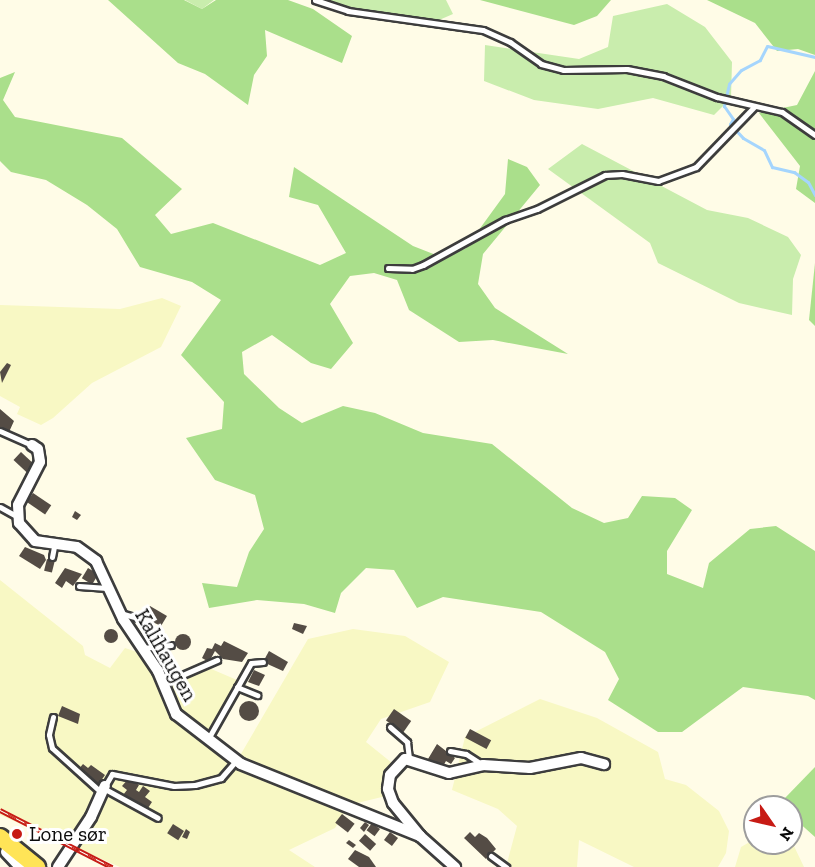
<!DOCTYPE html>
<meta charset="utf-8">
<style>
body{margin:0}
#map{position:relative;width:815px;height:867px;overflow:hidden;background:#fffce7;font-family:"Zilla Slab",serif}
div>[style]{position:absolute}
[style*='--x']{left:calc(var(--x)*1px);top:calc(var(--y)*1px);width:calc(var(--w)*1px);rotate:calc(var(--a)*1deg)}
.farmland>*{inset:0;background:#f8f8c4}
.green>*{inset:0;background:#c9edad}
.forest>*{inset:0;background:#aadf8b}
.stream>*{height:3px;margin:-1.5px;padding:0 1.5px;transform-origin:1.5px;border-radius:1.5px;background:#a5d5fd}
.building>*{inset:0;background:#544c45;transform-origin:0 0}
.round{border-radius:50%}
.roads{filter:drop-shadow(2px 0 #3d3d3d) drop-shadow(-2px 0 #3d3d3d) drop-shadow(0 2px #3d3d3d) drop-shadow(0 -2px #3d3d3d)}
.service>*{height:5px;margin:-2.5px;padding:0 2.5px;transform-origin:2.5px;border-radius:2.5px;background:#fff}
.minor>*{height:10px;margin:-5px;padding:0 5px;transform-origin:5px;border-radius:5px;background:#fff}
.primary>*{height:16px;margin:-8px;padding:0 8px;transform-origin:8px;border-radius:8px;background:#ffe457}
.rail>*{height:5px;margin-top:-2.5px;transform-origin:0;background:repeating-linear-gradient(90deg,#fff 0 9px,#c71b15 0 18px);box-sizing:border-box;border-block:2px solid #c71b15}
.dots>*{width:16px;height:16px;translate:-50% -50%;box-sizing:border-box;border:3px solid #fff;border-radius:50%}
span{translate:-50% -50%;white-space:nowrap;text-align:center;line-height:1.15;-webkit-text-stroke:6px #fff;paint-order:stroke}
.street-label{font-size:21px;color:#0a0a0a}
.poi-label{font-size:21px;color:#0a0a0a}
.left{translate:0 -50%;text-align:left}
.north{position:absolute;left:743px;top:795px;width:60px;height:60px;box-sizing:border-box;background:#fff;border:2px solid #9d9d9d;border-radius:50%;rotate:124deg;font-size:16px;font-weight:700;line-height:24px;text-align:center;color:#0a0a0a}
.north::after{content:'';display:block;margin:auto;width:21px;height:27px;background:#c71b15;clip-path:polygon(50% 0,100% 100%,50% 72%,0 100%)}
</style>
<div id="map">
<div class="farmland">
<div style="clip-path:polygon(162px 298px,181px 306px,161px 347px,92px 383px,53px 418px,41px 425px,17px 414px,20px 407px,0 396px,0 305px,120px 309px)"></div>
<div style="clip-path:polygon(0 580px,83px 646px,85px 655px,110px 668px,125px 648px,143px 654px,162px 686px,209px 668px,237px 680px,207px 734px,238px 759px,308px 639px,353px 629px,405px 636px,449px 662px,430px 702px,381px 719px,366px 742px,397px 767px,386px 796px,349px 805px,335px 828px,289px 850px,315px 867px,120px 867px,0 815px)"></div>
<div style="clip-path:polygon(540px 699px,597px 718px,658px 752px,665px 779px,686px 785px,719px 811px,729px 831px,726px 853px,718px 867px,634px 867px,579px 840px,577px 867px,512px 867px,507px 863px,517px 826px,498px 809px,452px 790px,465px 737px)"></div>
<div style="clip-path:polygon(755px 839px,755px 843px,793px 844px,804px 867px,735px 867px,741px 847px)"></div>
</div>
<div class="green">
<div style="clip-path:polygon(185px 0,214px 0,202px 9px)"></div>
<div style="clip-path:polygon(320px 0,446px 0,453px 14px,423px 27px,371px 17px)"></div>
<div style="clip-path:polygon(667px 4px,705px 27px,732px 62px,731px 98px,714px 115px,653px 98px,598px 109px,534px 100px,484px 81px,485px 45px,579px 59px,608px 47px,613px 16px)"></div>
<div style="clip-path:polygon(582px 144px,707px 210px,748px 218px,788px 237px,801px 255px,793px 279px,792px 315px,739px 303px,658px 263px,650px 243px,548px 169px)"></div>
</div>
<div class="forest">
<div style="clip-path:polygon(108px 0,184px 0,202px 9px,216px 0,288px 0,313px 9px,352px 36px,342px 63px,265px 30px,267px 56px,254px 75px,248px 105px,205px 74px,178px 63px)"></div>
<div style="clip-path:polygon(480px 0,611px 0,597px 16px,574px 25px)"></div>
<div style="clip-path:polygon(707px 0,815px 0,815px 55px,798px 49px,777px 51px,755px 23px)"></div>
<div style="clip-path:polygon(815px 71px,815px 203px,796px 189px,800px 166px,759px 113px,797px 105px)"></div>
<div style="clip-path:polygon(15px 72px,3px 100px,15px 117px,122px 138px,182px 189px,155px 215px,171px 234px,213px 223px,320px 265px,346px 253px,318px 205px,289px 197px,294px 167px,413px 246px,436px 255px,465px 249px,505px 194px,508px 159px,527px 167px,540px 185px,483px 254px,478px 284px,495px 308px,568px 354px,493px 340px,459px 342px,409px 310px,397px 280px,374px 273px,350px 276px,330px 304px,353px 343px,331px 369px,311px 363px,272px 335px,242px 352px,244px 374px,279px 408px,302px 423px,343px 406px,375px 413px,423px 433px,492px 444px,572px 508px,604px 523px,628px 518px,642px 496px,675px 498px,692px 510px,667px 551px,667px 574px,703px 588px,709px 563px,750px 529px,776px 526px,815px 551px,815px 700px,808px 696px,743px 687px,682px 732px,658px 732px,608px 700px,619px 679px,605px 652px,541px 612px,443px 597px,417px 608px,394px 570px,366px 568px,341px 593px,335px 613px,304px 604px,257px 600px,209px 608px,202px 583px,237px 587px,249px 552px,264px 529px,255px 495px,215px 480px,186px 438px,222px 429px,224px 402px,181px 355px,221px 300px,192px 282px,140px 267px,117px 229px,87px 205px,46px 180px,11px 172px,0 161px,0 78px)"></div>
<div style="clip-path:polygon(815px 263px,815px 326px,809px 320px)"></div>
<div style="clip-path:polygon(815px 767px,815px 837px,796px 820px,784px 799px)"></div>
</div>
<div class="stream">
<div style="--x:815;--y:57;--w:49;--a:-167.1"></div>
<div style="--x:767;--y:46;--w:16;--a:117"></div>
<div style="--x:760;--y:60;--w:21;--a:152"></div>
<div style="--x:741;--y:70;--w:18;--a:131"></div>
<div style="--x:729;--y:84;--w:23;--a:103"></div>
<div style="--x:724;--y:106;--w:16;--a:55"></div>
<div style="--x:733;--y:119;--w:6;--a:121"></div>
<div style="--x:730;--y:124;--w:19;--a:47"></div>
<div style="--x:743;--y:138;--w:24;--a:30"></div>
<div style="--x:764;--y:150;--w:19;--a:65"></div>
<div style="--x:772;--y:167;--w:23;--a:13"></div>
<div style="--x:794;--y:172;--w:17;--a:36"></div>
<div style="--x:808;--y:182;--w:15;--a:62"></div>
</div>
<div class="building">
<div style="clip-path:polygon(7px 363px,11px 365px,2px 383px,0 372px)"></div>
<div style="clip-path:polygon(0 409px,14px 421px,9px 432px,2px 428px,0 431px)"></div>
<div style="left:21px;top:452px;width:19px;height:11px;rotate:43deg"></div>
<div style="left:33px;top:493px;width:22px;height:11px;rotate:34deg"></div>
<div style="clip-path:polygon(75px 511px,81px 515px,77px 520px,72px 517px)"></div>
<div style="clip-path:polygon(25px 547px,44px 555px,46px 560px,40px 569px,19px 556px)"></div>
<div style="left:47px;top:559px;width:8px;height:12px;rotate:14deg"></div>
<div style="clip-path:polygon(65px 568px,82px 574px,73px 586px,66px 581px,62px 588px,55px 583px)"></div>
<div style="left:88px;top:568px;width:12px;height:12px;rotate:31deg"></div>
<div style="clip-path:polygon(150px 606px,167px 616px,161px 626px,140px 616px)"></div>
<div style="clip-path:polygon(294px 623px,307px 626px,303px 634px,292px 629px)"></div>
<div class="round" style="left:104px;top:629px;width:14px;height:14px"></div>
<div class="round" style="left:175px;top:634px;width:16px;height:16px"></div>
<div style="clip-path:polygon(224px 641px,248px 653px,242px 662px,223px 659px,215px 651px,209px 662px,202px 658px,207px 648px,212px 649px,215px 643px,221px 646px)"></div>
<div style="clip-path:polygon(269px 651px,288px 662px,283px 671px,263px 662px)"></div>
<div style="clip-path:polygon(166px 658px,172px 658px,172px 667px,167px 667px)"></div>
<div style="clip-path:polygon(254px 670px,265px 675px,259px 686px,248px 682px)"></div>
<div class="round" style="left:239px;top:701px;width:20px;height:20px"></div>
<div style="clip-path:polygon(62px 706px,80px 714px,78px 724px,58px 716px)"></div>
<div style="left:394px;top:709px;width:21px;height:14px;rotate:35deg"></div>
<div style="left:470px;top:729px;width:24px;height:10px;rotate:28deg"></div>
<div style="clip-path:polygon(437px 744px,455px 758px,451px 764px,446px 761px,442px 768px,428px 759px)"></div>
<div style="clip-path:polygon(83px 764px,88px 768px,91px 765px,105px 775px,98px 785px,78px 770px)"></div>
<div style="clip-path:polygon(129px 778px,139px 785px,136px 790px,139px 792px,143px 786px,150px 791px,145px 797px,152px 802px,146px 811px,123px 795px,127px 790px,122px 786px)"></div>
<div style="left:342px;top:814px;width:16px;height:11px;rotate:38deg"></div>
<div style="clip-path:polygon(365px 822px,369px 825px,364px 832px,360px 828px)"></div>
<div style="left:372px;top:823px;width:10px;height:9px;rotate:37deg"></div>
<div style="left:173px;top:824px;width:13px;height:11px;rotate:32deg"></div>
<div style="clip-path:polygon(186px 829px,190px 832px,187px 839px,182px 837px)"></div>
<div style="left:390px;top:832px;width:10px;height:10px;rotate:37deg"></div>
<div style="clip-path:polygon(470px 832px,475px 837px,479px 833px,487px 838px,496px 849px,486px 859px,464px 838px)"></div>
<div style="left:365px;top:834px;width:15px;height:9px;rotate:42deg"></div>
<div style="clip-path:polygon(349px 840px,356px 845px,353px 848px,346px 843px)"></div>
<div style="clip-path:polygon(355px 850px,369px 857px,376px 867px,359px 867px,348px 859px)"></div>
</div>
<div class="roads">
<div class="service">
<div style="--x:315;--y:0;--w:35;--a:18"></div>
<div style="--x:348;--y:11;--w:136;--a:8"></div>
<div style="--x:483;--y:30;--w:30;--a:24"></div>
<div style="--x:510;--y:42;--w:38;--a:35"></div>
<div style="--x:541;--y:64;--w:23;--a:15"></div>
<div style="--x:563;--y:70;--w:64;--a:-0.9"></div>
<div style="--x:627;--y:69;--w:37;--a:11"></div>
<div style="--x:663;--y:76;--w:58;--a:21.3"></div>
<div style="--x:717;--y:97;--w:67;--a:13"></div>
<div style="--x:782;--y:112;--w:40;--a:34.9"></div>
<div style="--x:388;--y:268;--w:24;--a:2"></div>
<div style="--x:412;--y:269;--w:12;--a:-20"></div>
<div style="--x:423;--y:265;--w:94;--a:-28.8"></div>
<div style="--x:505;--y:220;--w:34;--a:-19"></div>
<div style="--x:537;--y:209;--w:76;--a:-26.6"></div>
<div style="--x:605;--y:175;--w:17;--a:-3"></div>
<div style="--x:622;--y:174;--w:37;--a:11"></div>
<div style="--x:658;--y:181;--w:40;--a:-20.2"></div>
<div style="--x:696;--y:167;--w:83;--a:-46"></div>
<div style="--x:0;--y:431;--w:34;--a:24"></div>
<div style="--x:0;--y:507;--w:18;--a:29"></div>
<div style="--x:52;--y:557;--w:10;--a:-79"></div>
<div style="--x:79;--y:586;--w:28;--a:4"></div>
<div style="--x:120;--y:613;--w:18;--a:16"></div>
<div style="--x:143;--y:648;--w:28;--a:-6"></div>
<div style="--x:164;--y:683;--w:58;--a:-23.5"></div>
<div style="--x:237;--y:687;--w:22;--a:22"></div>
<div style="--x:53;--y:717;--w:18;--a:103"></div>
<div style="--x:49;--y:735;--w:13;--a:77"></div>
<div style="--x:52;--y:748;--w:67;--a:42"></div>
<div style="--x:390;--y:727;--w:23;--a:41"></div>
<div style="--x:407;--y:742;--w:17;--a:83"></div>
<div style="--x:208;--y:739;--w:87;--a:-60.5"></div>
<div style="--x:251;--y:663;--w:12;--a:-5"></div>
<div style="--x:450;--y:751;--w:16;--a:11"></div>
<div style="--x:466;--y:754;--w:20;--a:33"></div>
<div style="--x:105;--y:786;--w:14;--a:-60"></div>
<div style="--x:112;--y:774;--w:63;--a:11"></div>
<div style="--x:174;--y:786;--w:21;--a:-3"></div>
<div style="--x:195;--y:785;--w:27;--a:-15"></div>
<div style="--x:221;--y:778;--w:23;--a:-49"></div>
<div style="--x:105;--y:789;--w:60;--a:28.7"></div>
<div style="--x:491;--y:856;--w:19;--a:36"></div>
</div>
<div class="minor">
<div style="--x:32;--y:445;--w:7;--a:34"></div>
<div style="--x:38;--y:449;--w:13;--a:81"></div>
<div style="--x:40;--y:462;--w:48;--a:117.1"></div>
<div style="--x:18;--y:505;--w:18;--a:87"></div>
<div style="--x:19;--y:523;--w:24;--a:48"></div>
<div style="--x:35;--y:541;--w:42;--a:8.1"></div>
<div style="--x:77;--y:547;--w:24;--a:36"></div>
<div style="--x:96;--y:561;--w:64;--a:65"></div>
<div style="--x:123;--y:619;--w:63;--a:56.1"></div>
<div style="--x:158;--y:671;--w:47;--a:67.3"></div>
<div style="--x:176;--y:714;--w:82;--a:37.6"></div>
<div style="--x:241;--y:764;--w:193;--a:21.9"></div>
<div style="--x:420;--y:836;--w:47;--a:41.5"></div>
<div style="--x:420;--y:836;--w:43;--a:-129.3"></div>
<div style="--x:393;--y:803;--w:15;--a:-110"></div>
<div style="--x:388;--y:789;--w:14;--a:-82"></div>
<div style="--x:390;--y:775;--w:22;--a:-47"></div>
<div style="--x:405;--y:759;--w:46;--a:17.7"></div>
<div style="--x:449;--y:773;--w:35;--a:-13"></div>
<div style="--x:483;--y:765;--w:47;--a:3.7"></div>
<div style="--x:530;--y:768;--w:52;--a:-11.1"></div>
<div style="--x:581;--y:758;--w:24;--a:15"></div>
<div style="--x:6;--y:852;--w:21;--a:47"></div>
<div style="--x:58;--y:867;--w:60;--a:-56.6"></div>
<div style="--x:91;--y:817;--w:34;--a:-66"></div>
</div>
<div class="primary">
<div style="--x:0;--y:837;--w:48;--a:39"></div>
</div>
</div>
<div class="rail">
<div style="--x:0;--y:810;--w:126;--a:27"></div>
</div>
<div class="dots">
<div style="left:17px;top:834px;background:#c71b15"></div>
</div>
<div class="street-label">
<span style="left:166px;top:655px;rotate:60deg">Kalihaugen</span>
</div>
<div class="poi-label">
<span class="left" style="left:29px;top:834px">Lone sør</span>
</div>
<div class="north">N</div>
</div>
